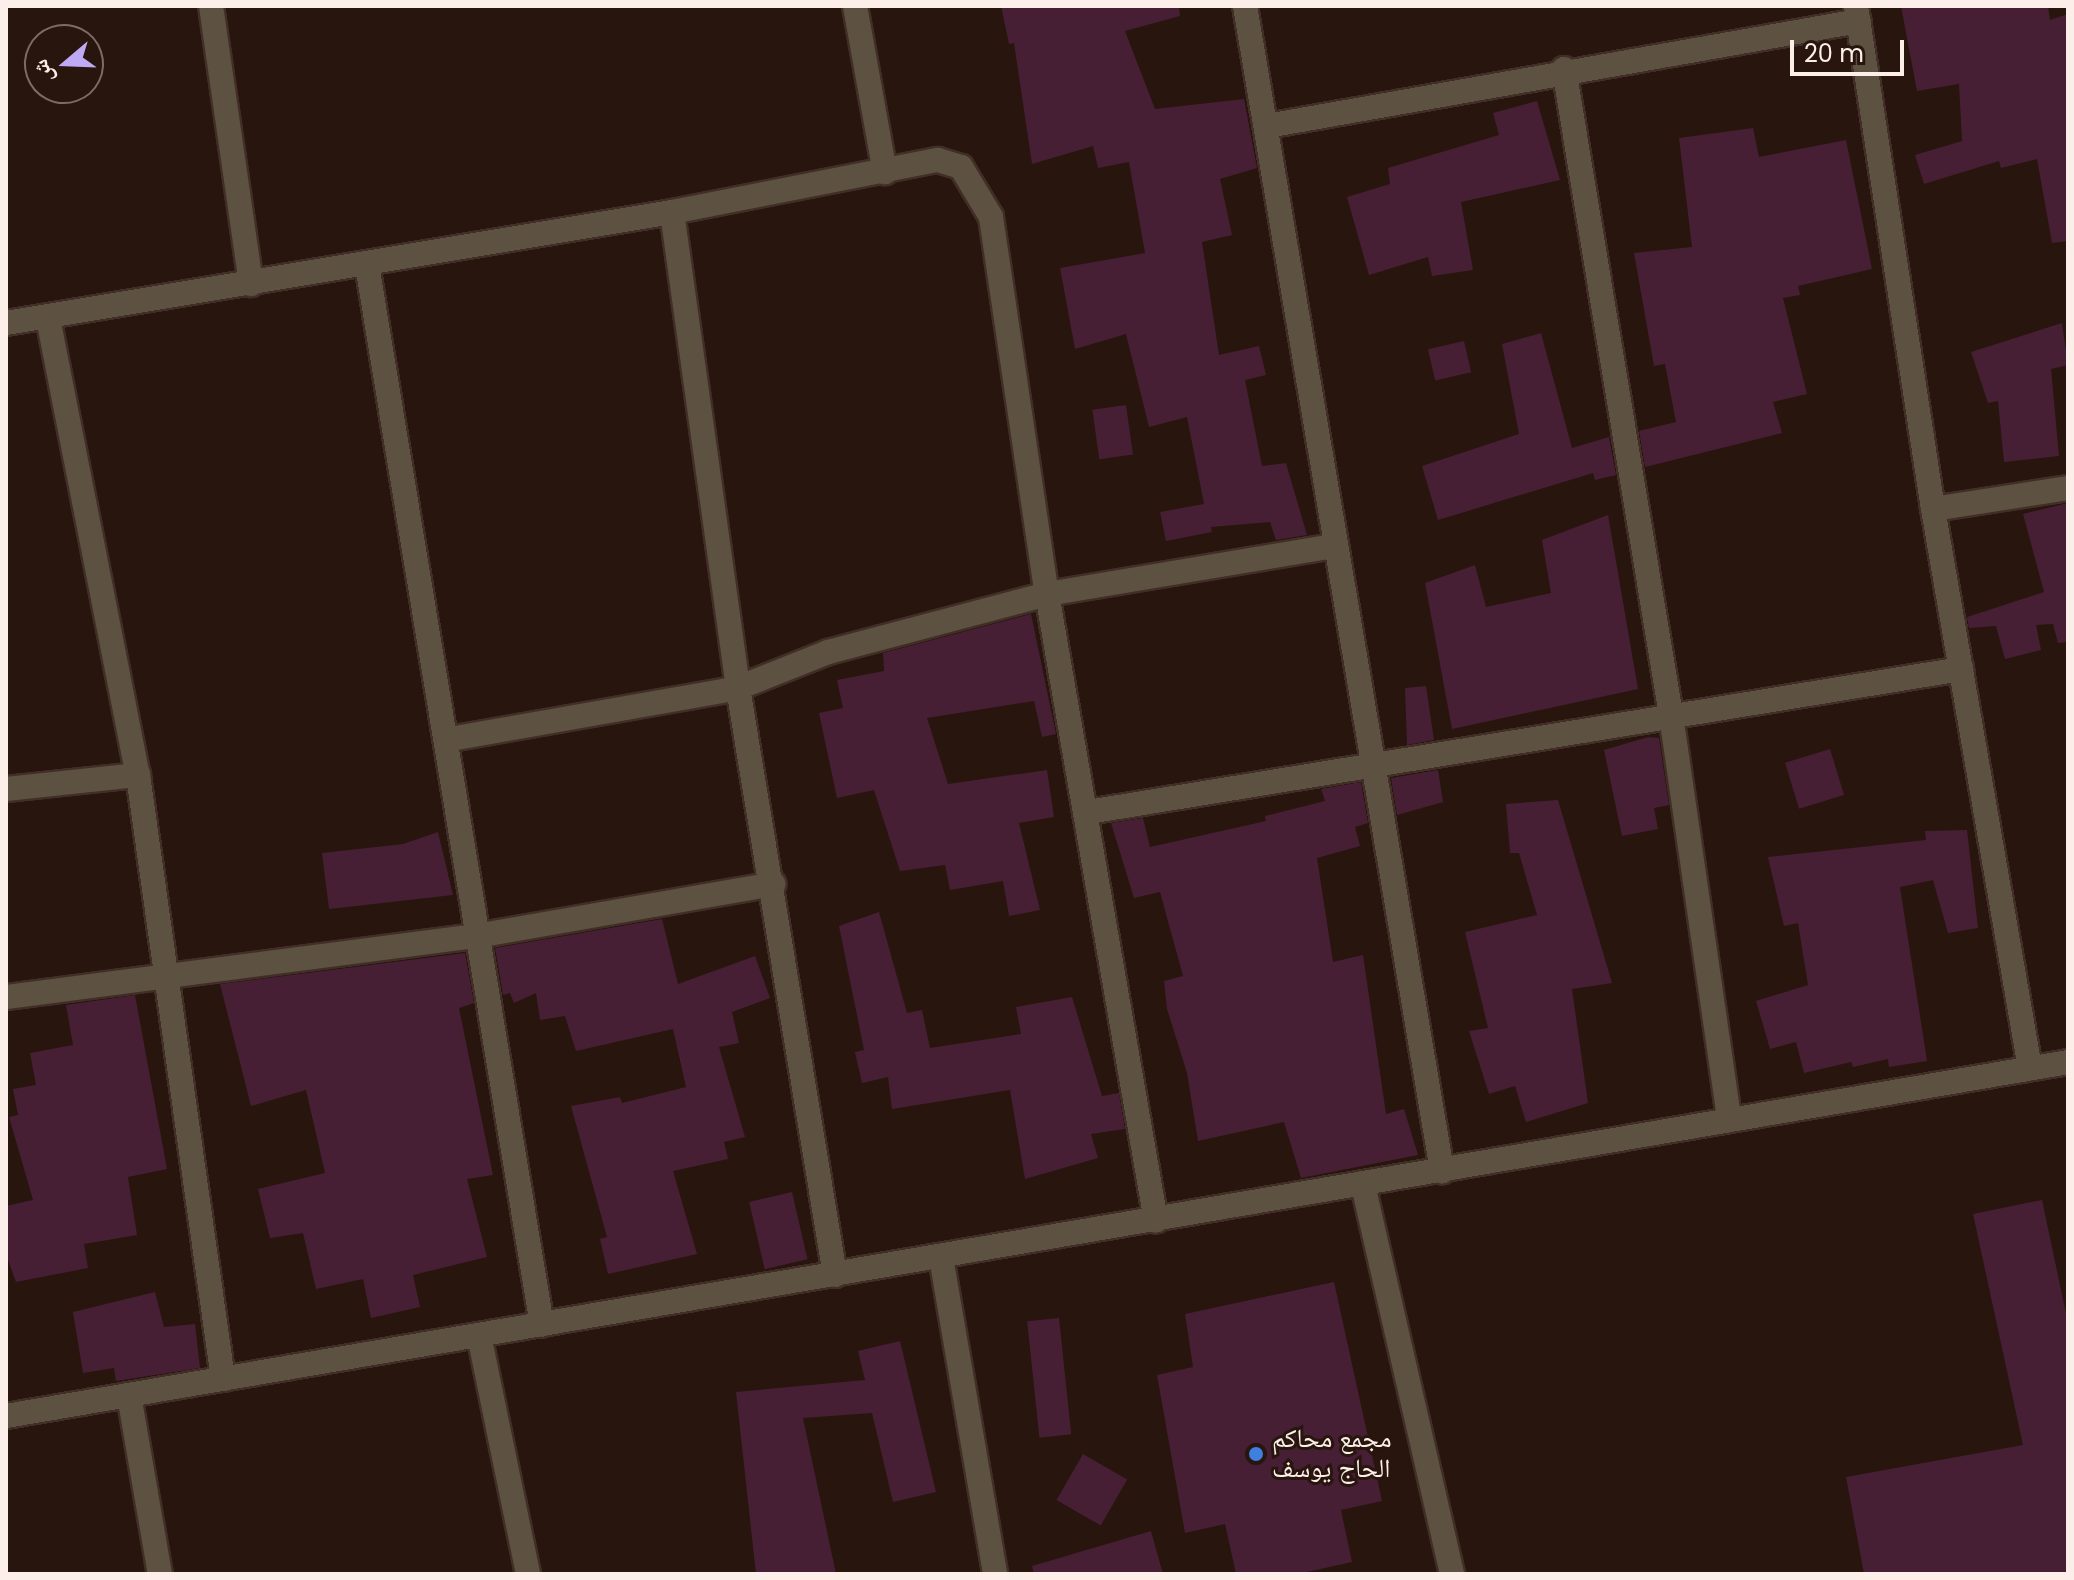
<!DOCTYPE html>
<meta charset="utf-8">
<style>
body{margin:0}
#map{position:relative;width:2074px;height:1580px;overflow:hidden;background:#28150d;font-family:Poppins,"Noto Naskh Arabic",sans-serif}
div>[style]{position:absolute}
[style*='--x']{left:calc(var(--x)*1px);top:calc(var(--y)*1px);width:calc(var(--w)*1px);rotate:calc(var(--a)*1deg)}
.building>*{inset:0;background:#461f35;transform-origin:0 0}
.roads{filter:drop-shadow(2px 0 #412f27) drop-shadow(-2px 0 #412f27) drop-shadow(0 2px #412f27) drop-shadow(0 -2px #412f27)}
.minor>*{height:24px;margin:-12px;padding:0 12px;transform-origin:12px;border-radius:12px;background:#5d5241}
.dots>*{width:22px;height:22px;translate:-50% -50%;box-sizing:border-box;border:4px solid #28150d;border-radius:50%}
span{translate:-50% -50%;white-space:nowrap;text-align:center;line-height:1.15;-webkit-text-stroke:6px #28150d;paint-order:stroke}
.poi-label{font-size:26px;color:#fceee8}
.left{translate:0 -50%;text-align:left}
.frame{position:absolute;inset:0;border:8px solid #fceee8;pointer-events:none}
.north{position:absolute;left:24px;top:24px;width:80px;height:80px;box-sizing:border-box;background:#28150d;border:2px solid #7d6c65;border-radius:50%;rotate:251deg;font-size:22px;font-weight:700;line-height:32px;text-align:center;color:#fceee8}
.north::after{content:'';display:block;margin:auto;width:28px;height:36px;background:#bfa9f4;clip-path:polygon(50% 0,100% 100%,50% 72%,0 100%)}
.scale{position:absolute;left:1790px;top:40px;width:114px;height:36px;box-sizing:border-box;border:4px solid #fceee8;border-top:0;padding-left:10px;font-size:24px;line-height:28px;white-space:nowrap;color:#fceee8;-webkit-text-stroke:6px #28150d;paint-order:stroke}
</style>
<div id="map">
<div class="building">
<div style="clip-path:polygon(1001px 6px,1179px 6px,1180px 16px,1125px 31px,1155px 109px,1244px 99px,1257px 168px,1220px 179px,1232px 235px,1202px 242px,1219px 355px,1259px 346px,1266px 375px,1245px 380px,1262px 466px,1286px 463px,1307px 535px,1276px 540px,1270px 522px,1211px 527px,1212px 532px,1166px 541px,1160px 512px,1204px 504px,1187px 417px,1149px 427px,1126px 334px,1075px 349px,1060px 268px,1145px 253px,1129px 162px,1098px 168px,1093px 146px,1032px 164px,1014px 43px,1009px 44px)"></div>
<div style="clip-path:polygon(1901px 6px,2048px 6px,2050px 20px,2068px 14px,2068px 241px,2052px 243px,2037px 159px,2001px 168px,1999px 161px,1924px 184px,1915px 155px,1962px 141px,1959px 84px,1917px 91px)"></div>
<div style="clip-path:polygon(1537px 101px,1560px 180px,1461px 202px,1473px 270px,1432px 276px,1428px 257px,1369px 275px,1347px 197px,1390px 184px,1388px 168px,1499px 135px,1493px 113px)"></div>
<div style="clip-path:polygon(1753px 128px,1759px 157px,1846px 140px,1872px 269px,1798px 286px,1800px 295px,1783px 298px,1807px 394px,1773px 402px,1782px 433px,1645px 467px,1639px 431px,1676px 422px,1665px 364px,1654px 366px,1634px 253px,1692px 247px,1679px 138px)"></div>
<div style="clip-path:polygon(2062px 323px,2068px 365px,2051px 369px,2059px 456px,2004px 462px,1998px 401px,1988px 403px,1971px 352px)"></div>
<div style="clip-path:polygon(1541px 333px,1572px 448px,1609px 437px,1616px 475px,1595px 480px,1593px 473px,1438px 520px,1422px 466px,1519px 434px,1502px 344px)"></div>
<div style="left:1464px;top:341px;width:32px;height:37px;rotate:77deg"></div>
<div style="left:1126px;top:405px;width:50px;height:34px;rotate:82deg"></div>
<div style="clip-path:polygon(2068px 503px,2068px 642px,2058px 643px,2053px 624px,2036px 625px,2041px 650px,2005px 659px,1996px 626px,1969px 628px,1967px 617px,2044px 592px,2023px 514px)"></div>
<div style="clip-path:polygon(1608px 515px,1638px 689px,1452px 729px,1425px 583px,1475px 565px,1486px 607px,1551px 593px,1542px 540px)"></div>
<div style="clip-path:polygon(1031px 614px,1056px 734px,1042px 737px,1034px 701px,927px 718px,948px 784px,1047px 770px,1054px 817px,1019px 823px,1040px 910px,1009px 916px,1003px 881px,950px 890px,945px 865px,900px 871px,874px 790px,837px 798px,819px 713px,843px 708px,837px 680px,884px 671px,883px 653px)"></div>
<div style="clip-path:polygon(1426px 686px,1434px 740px,1407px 745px,1405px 688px)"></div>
<div style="clip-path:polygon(1648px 737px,1659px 738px,1669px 805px,1654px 808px,1658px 829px,1622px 836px,1604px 750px)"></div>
<div style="left:1830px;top:749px;width:48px;height:47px;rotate:73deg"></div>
<div style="clip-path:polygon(1438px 770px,1443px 802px,1397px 815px,1391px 778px)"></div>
<div style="clip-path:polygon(1361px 782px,1368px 823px,1355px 827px,1360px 846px,1317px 858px,1333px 962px,1363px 955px,1386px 1114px,1404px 1109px,1418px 1155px,1301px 1178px,1284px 1122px,1198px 1141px,1187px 1073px,1167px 1009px,1164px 981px,1183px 976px,1160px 892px,1134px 898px,1111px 823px,1143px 818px,1150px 847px,1266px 821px,1265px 816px,1325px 801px,1321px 789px)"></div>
<div style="clip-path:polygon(1558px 800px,1612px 983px,1572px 989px,1588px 1103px,1526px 1122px,1515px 1086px,1489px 1094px,1469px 1031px,1488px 1028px,1465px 932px,1537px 915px,1519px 853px,1510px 853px,1506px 804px)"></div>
<div style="clip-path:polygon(1967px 830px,1978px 928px,1948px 933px,1933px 880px,1900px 887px,1927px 1061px,1889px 1067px,1888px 1059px,1853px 1067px,1851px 1062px,1804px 1073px,1796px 1042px,1770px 1049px,1756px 1001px,1808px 985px,1798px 923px,1784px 926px,1768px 857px,1926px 840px,1925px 831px)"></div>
<div style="clip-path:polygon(438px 832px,453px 895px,329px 909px,322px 853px,403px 844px)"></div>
<div style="clip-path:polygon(879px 912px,907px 1013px,922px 1010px,930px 1048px,1021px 1034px,1016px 1007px,1072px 997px,1102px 1096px,1119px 1093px,1125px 1129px,1091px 1134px,1098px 1158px,1025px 1179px,1010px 1090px,892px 1109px,888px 1077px,862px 1083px,855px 1052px,864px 1050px,839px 926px)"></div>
<div style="clip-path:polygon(662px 919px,678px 984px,755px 956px,770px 998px,732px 1012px,739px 1043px,719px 1047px,745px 1137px,724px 1142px,728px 1159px,673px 1171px,697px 1254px,608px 1274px,600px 1239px,607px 1237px,571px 1106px,620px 1097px,622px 1103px,686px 1087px,673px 1029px,576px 1051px,565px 1016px,540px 1020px,536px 993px,514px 1003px,510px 993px,503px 995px,495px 948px)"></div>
<div style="clip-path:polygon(465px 953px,474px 1003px,459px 1008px,493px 1175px,467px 1179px,487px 1257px,413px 1275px,420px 1307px,371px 1318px,363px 1279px,316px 1289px,303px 1233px,270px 1238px,258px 1189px,325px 1173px,306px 1090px,251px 1106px,220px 984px)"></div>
<div style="clip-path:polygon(135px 995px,167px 1169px,128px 1177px,137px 1235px,84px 1244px,88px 1268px,16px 1282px,6px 1254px,6px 1206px,33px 1200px,9px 1117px,18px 1115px,13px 1089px,36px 1085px,30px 1053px,73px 1045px,66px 1005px)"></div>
<div style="left:792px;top:1192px;width:69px;height:44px;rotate:77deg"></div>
<div style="clip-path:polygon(2042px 1200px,2068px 1323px,2068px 1574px,1864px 1574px,1846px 1477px,2023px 1445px,1973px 1214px)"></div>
<div style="clip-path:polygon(1334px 1282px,1382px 1501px,1341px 1510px,1352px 1562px,1298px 1574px,1236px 1574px,1225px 1524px,1185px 1533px,1157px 1375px,1193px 1367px,1185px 1314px)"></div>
<div style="clip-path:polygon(155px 1292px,164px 1327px,195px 1324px,200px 1368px,116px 1381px,114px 1368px,83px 1373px,73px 1312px)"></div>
<div style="left:1059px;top:1318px;width:117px;height:32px;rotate:84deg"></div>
<div style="clip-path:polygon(900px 1341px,936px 1492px,893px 1502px,872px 1413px,803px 1418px,836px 1574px,756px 1574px,736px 1392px,865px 1380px,858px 1351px)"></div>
<div style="left:1083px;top:1454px;width:51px;height:53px;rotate:30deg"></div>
<div style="clip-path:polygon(1151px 1531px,1163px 1574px,1034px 1574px,1032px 1566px)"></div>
</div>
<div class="roads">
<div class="minor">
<div style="--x:211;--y:6;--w:281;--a:81.8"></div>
<div style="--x:855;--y:6;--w:169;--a:79.8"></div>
<div style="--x:1245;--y:6;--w:1182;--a:80.4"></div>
<div style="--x:1856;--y:6;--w:509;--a:81.3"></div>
<div style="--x:1933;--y:509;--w:567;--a:80.16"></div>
<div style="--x:1564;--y:69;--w:655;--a:80.6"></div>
<div style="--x:1671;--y:715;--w:408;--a:81.8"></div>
<div style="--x:1267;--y:126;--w:601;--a:-10.06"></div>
<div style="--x:672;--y:212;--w:481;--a:82.1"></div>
<div style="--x:738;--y:688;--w:595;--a:80.62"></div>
<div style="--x:367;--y:265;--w:1074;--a:80.63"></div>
<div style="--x:48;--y:318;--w:466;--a:78.9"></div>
<div style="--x:138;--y:775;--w:610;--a:81.99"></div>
<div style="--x:6;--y:323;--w:675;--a:-9.46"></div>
<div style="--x:672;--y:212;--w:271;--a:-11.1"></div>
<div style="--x:938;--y:160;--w:24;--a:17"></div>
<div style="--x:961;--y:167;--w:58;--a:59"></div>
<div style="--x:991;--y:217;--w:381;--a:81.6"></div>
<div style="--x:1047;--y:594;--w:636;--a:80.14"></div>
<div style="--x:1933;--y:509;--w:137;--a:-8.8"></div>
<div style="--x:450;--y:739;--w:292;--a:-10"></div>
<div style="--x:738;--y:688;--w:97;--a:-21.8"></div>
<div style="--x:828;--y:652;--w:227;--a:-14.8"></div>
<div style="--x:1047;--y:594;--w:290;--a:-9.5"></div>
<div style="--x:6;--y:789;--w:133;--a:-6.1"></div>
<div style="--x:1088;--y:812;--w:885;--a:-9.3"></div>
<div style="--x:6;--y:997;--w:474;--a:-7.4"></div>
<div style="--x:476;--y:936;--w:302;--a:-9.9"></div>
<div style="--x:1363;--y:1185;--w:399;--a:77.1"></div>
<div style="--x:941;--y:1257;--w:322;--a:80.3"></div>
<div style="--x:479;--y:1335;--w:244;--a:78.4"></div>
<div style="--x:129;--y:1395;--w:182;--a:80.2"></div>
<div style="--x:6;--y:1416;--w:2092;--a:-9.74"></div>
</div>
</div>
<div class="dots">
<div style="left:1256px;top:1454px;background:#3f7fe0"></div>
</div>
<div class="poi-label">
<span class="left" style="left:1272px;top:1454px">مجمع محاكم<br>الحاج يوسف</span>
</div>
<div class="frame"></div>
<div class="north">ش</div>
<div class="scale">20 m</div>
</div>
